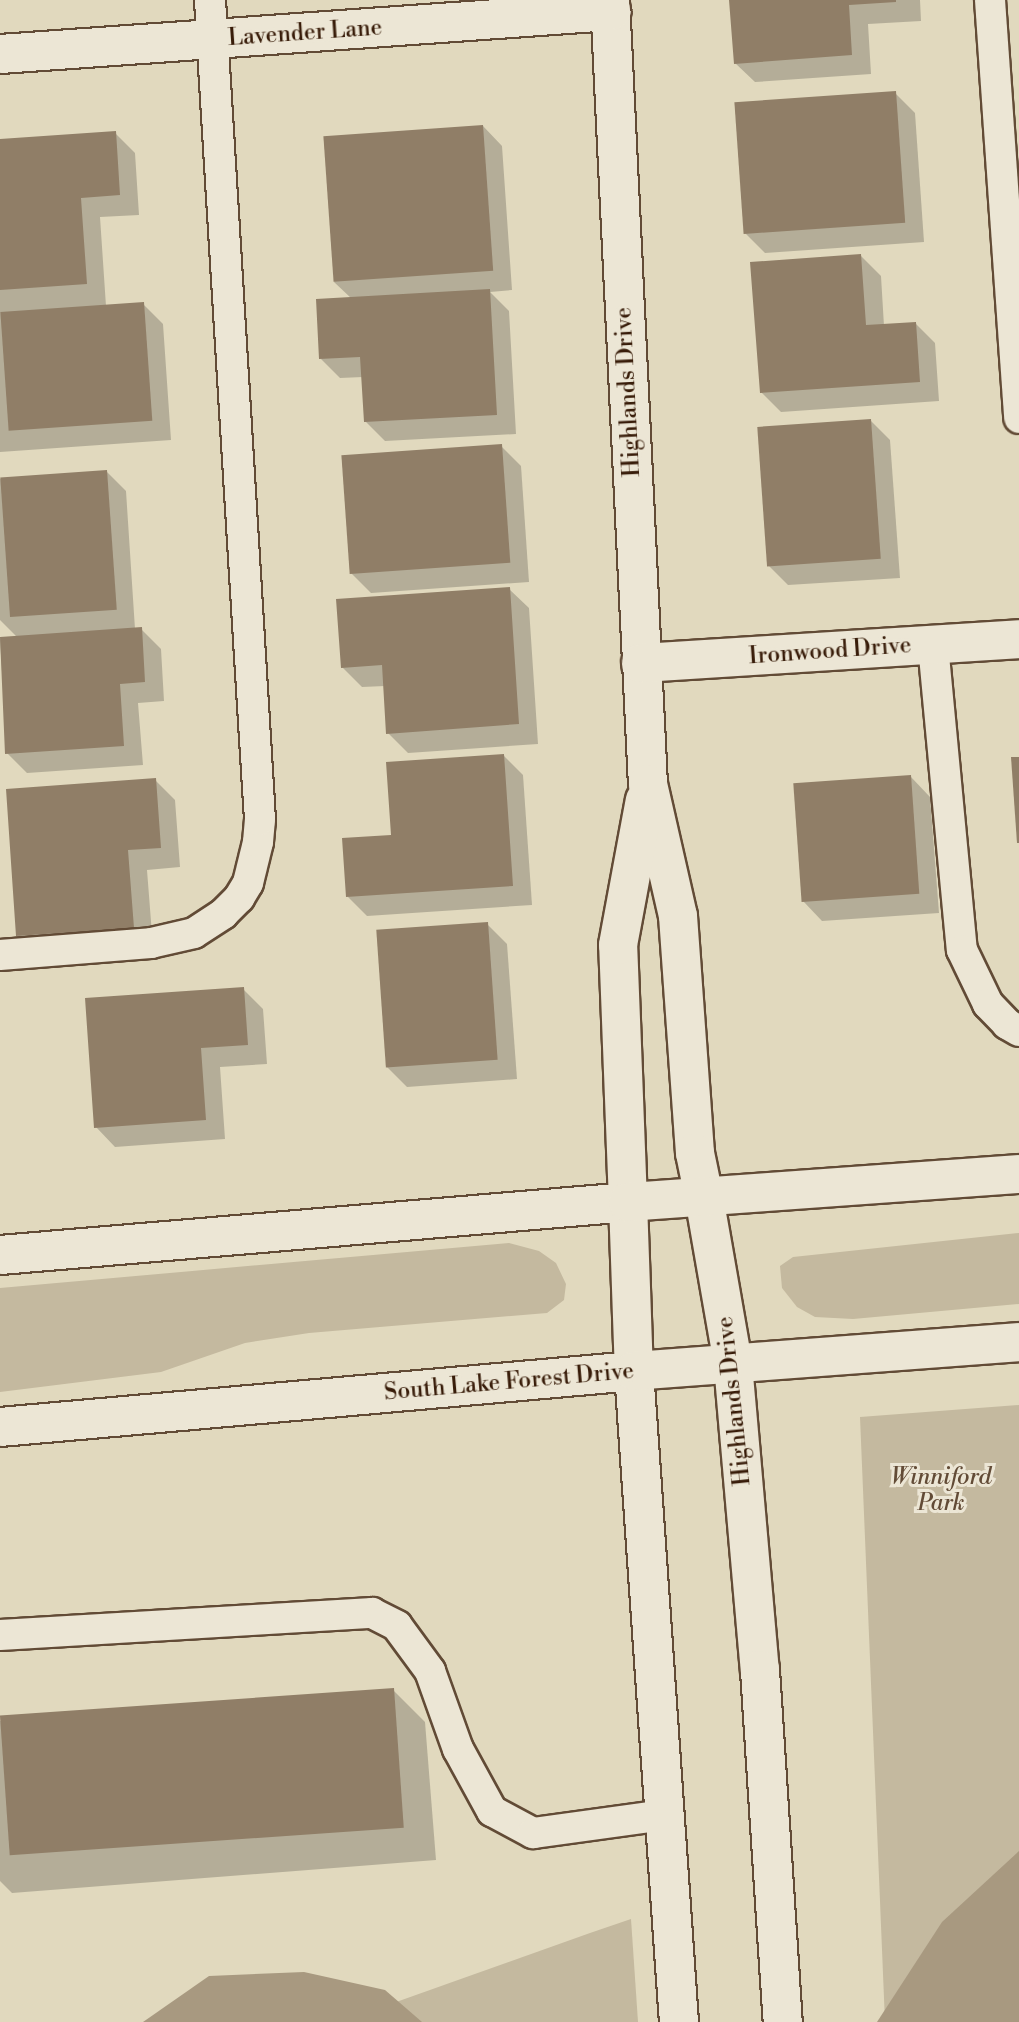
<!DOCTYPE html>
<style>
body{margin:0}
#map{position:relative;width:1019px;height:2022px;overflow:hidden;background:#e1d9be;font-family:"Libre Bodoni",serif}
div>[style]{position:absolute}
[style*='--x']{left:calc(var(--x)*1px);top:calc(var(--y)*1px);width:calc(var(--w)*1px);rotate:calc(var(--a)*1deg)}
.green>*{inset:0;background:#c4b99f}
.water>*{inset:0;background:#a89980}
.shadow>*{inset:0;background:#0003}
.building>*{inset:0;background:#907e67;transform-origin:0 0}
.roads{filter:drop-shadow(2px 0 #624b36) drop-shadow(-2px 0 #624b36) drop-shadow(0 2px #624b36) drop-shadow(0 -2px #624b36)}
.lane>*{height:30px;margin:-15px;padding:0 15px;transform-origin:15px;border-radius:15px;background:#ece6d5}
.street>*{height:38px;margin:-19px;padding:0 19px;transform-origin:19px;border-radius:19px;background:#ece6d5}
.secondary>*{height:38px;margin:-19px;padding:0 19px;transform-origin:19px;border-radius:19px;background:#ece6d5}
span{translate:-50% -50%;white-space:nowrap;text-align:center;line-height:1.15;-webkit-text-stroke:6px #ece6d5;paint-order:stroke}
.street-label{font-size:23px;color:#381c09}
.park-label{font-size:23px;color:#624b36;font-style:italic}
</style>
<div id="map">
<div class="green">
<div style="clip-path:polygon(1019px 1233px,1019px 1304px,853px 1319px,815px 1317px,797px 1307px,782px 1288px,780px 1266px,793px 1257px)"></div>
<div style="clip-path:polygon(509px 1243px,539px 1251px,556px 1263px,566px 1284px,564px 1300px,547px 1313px,309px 1333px,245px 1343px,161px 1372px,0 1392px,0 1288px)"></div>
<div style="clip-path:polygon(1019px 1405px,1019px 2022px,885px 2022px,860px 1417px)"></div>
<div style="clip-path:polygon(631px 1919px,638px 2022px,340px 2022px,590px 1933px)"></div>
</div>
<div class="water">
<div style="clip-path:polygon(1019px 1851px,1019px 2022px,877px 2022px,942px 1922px)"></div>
<div style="clip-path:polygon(304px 1972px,385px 1990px,422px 2022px,143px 2022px,209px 1976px)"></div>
</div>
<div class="shadow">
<div style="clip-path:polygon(731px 0,920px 0,921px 21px,868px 24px,871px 74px,755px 82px,735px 63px)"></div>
<div style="clip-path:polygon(895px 93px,915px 113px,924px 242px,765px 253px,745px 233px)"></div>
<div style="clip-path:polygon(483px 126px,502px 146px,512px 290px,490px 292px,509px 311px,516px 434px,385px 441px,365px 421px,363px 377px,340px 378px,321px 359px,352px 299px,334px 282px)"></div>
<div style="clip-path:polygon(115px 133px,135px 153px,139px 215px,100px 217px,106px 306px,143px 304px,163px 324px,171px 440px,0 452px,0 141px)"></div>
<div style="clip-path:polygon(861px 256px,881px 276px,884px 326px,915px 323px,935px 343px,939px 401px,781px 412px,761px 392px)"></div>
<div style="clip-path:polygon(870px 420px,890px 440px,900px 578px,788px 585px,769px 566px)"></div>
<div style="clip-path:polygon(501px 446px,521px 466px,529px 582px,371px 593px,351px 573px)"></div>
<div style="clip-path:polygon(106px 471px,126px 491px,135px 629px,141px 629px,161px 649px,164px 701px,138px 703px,143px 765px,27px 773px,7px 753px,0 639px,18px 638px,0 620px,0 479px)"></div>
<div style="clip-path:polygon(509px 589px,529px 608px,538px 744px,408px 753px,388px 733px,385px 686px,362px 687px,342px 667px)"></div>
<div style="clip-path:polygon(504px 756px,523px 775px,532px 905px,367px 916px,348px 897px,392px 836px)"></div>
<div style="clip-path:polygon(911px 777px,930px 797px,939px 913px,822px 921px,803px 901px)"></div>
<div style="clip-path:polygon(155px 780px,175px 800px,180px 867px,147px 870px,153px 947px,38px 955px,18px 935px)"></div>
<div style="clip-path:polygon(487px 924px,507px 944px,517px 1079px,407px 1087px,387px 1067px)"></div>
<div style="clip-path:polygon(243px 989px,263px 1009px,267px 1064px,220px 1067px,225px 1139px,115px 1147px,96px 1127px)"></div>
<div style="clip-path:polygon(393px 1690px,425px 1722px,436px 1860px,12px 1893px,0 1881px,0 1721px)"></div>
</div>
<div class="building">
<div style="clip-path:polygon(729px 0,896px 0,896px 2px,849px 5px,852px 55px,734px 64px)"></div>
<div style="left:896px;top:91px;width:132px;height:162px;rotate:86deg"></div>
<div style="left:483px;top:125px;width:146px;height:160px;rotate:86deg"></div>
<div style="clip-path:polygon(116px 131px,120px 195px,81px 198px,87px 284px,0 290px,0 139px)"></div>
<div style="clip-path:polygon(861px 254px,866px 325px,916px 322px,920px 382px,760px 393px,750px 262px)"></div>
<div style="clip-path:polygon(490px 289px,497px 415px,364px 422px,360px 357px,319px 359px,316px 299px)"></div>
<div style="left:144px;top:302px;width:119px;height:144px;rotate:86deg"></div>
<div style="left:871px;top:419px;width:140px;height:114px;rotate:86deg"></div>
<div style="left:502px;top:444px;width:119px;height:161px;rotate:86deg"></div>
<div style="left:107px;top:470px;width:140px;height:107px;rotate:86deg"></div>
<div style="clip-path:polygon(510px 587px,519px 724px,386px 734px,382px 665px,341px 668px,336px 599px)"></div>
<div style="clip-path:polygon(142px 627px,145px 682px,120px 684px,124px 746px,5px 754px,0 637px)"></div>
<div style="clip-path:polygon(504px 754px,513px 886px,346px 897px,342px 838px,391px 835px,386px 762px)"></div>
<div style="clip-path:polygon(1011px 757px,1019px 757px,1019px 843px,1017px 843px)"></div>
<div style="left:911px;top:775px;width:119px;height:118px;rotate:86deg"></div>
<div style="clip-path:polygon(156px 778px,161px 848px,128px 850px,134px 928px,16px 936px,6px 789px)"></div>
<div style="left:488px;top:922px;width:138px;height:112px;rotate:86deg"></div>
<div style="clip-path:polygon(244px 987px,248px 1045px,201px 1048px,206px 1120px,94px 1128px,85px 998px)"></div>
<div style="left:394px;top:1688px;width:140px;height:395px;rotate:86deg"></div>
</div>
<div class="roads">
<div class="lane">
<div style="--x:990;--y:0;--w:419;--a:86"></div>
<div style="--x:933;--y:645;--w:306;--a:84.6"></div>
<div style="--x:962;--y:950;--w:60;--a:64.3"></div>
<div style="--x:988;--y:1004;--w:28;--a:46"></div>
<div style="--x:1007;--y:1024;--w:14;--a:30"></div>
<div style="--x:0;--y:955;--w:151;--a:-4.5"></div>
<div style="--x:151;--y:943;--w:44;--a:-13.1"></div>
<div style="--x:194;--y:933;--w:35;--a:-33"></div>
<div style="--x:223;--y:914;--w:23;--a:-45"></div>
<div style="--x:239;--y:898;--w:17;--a:-59"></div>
<div style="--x:248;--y:883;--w:42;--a:-76.3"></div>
<div style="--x:258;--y:842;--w:22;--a:-85"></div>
<div style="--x:260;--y:820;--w:822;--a:-93.49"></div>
<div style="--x:0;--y:1635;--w:373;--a:-3.4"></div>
<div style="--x:372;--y:1613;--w:28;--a:27"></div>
<div style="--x:397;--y:1626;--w:56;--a:53.7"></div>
<div style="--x:430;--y:1671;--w:83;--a:70.3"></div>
<div style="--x:458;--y:1749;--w:71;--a:61.3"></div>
<div style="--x:492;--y:1811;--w:47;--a:28.2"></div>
<div style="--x:533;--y:1833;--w:133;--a:-7.8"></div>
</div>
<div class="street">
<div style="--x:610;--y:0;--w:785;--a:87.23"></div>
<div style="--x:648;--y:784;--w:135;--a:77.2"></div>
<div style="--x:678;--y:916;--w:238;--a:85.9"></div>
<div style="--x:695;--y:1153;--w:45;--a:78.4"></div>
<div style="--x:0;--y:54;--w:613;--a:-4.03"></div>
<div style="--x:641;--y:663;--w:379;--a:-3.6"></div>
<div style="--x:628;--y:1202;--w:257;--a:-92.2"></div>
<div style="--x:618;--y:945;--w:147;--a:-79.5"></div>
</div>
<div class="secondary">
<div style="--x:704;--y:1197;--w:169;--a:80.1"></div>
<div style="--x:733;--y:1364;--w:307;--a:85"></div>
<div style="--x:760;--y:1670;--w:353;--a:86.3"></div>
<div style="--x:628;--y:1202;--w:169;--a:88"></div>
<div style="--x:634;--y:1371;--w:653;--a:86.05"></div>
<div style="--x:0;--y:1255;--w:630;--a:-4.82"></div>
<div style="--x:628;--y:1202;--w:392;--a:-4.1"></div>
<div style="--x:0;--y:1427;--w:636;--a:-5.05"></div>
<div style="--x:634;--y:1371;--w:386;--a:-4.3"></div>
</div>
</div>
<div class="street-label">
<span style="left:305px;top:33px;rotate:-4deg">Lavender Lane</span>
<span style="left:628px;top:392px;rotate:-93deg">Highlands Drive</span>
<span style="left:830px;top:651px;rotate:-4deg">Ironwood Drive</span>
<span style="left:509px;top:1382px;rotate:-5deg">South Lake Forest Drive</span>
<span style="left:734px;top:1401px;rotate:-96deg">Highlands Drive</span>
</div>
<div class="park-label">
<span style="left:941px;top:1490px">Winniford<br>Park</span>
</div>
</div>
